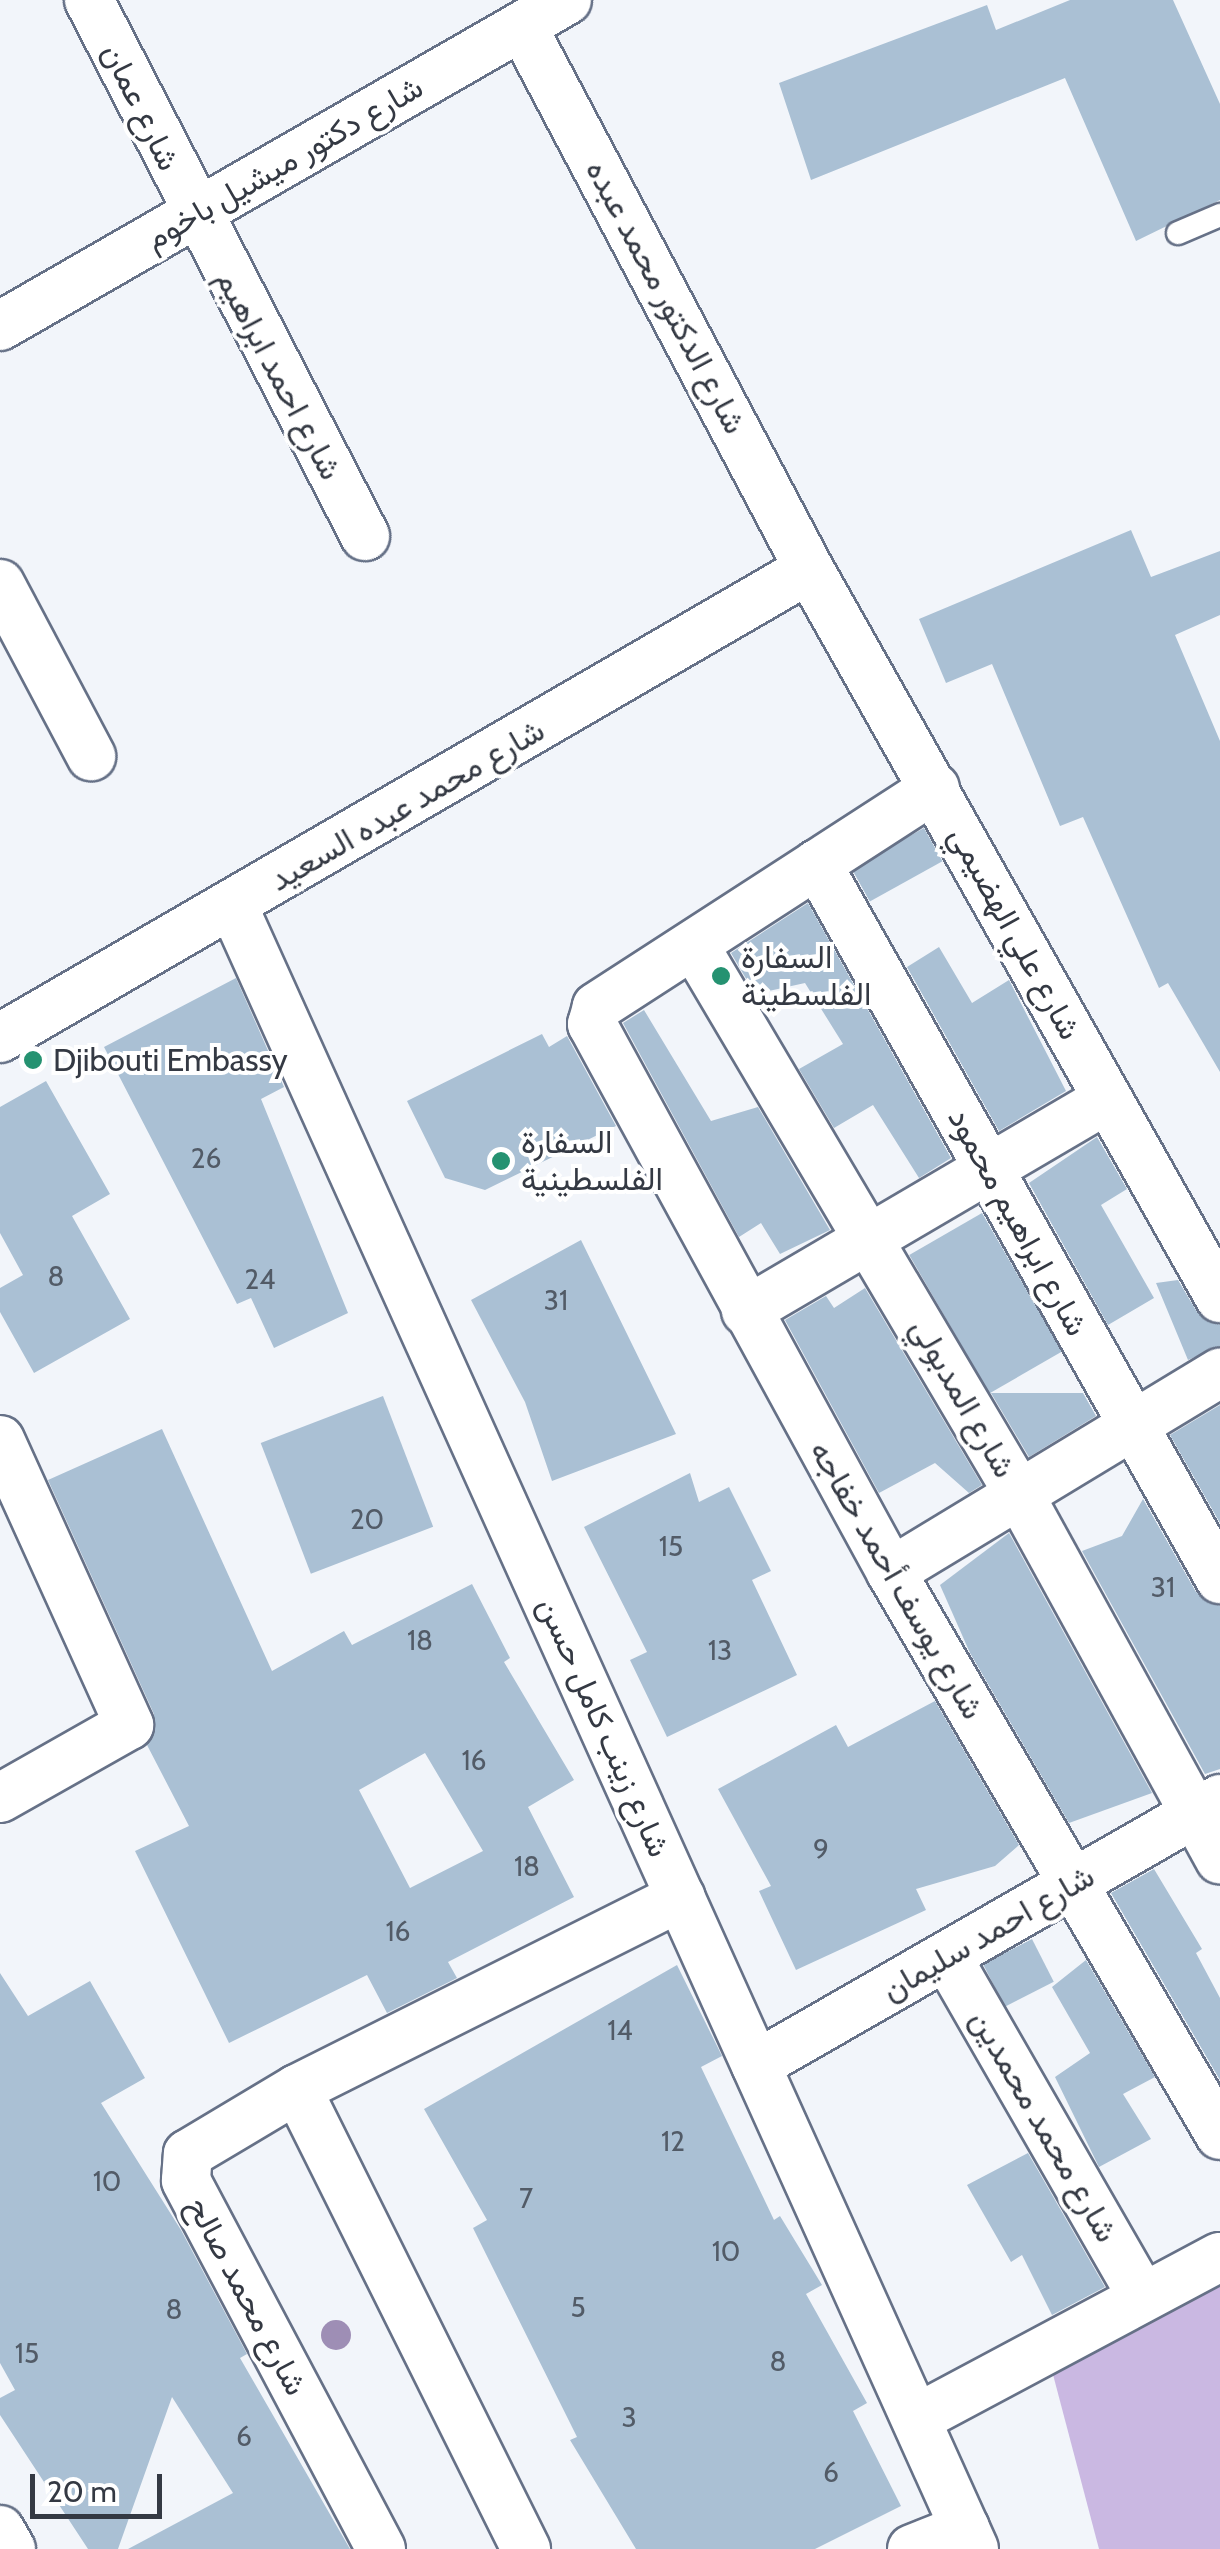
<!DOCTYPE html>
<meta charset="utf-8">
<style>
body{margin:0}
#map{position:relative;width:1220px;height:2549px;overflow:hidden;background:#f2f5fa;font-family:Cabin,Vazirmatn,sans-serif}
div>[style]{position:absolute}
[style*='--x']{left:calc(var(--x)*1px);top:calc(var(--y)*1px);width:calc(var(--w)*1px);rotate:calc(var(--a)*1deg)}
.green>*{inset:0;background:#cab8e2}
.building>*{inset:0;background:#aac0d4;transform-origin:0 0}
.roads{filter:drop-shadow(2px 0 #667187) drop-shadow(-2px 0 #667187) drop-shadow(0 2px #667187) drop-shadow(0 -2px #667187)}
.service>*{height:22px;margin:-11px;padding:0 11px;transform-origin:11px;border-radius:11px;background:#fff}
.minor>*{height:48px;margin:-24px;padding:0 24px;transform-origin:24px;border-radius:24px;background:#fff}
.trees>*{width:30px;height:30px;margin:-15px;border-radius:50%;background:#9e8eb5}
.dots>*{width:28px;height:28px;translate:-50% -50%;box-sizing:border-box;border:5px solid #fff;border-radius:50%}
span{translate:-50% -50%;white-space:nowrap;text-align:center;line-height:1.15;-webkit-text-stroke:8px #fff;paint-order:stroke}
.number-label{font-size:28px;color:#525b67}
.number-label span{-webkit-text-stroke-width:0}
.street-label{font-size:32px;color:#343943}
.poi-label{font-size:32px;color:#343943}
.left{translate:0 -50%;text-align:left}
.scale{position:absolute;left:30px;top:2474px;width:132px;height:45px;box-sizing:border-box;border:5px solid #343943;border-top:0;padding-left:12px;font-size:30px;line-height:35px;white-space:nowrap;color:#343943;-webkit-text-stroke:8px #fff;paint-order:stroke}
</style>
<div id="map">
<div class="green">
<div style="clip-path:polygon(1220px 2269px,1220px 2549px,1099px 2549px,1046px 2348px)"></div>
</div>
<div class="building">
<div style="clip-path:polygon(1070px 0,1173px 0,1220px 104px,1220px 200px,1136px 241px,1065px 78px,811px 180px,779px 83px,987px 5px,996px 30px)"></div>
<div style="clip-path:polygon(1131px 530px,1151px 577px,1220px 551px,1220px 615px,1175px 635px,1220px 741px,1220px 1072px,1168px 983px,1159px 988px,1083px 817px,1060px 826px,992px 664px,946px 683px,919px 619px)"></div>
<div style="left:924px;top:828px;width:38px;height:83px;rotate:61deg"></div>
<div style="clip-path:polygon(808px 903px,951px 1158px,919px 1178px,873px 1105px,834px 1128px,799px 1069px,843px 1044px,805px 983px,755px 994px,731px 953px)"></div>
<div style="clip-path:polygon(939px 947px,972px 1003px,1009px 980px,1066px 1091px,999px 1131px,907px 967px)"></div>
<div style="clip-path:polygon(236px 978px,284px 1087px,261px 1099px,348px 1313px,274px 1348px,251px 1298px,237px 1304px,104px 1047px)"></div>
<div style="clip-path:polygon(644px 1010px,711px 1121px,758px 1107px,830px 1230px,780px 1254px,761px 1223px,739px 1237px,623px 1023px)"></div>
<div style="clip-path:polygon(542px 1034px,549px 1047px,567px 1036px,616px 1126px,485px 1190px,445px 1178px,407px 1101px)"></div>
<div style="clip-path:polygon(46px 1081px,110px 1194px,72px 1216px,130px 1319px,34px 1373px,0 1312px,0 1288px,23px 1275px,0 1233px,0 1107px)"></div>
<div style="clip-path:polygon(1097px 1137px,1127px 1189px,1101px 1205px,1154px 1298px,1108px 1325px,1029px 1183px)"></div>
<div style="left:982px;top:1213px;width:160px;height:84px;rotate:60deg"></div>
<div style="clip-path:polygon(581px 1240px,676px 1434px,552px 1481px,525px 1402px,471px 1300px)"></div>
<div style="clip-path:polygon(1178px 1280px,1197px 1312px,1220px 1325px,1220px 1346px,1188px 1360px,1156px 1283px)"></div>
<div style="clip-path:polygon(865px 1288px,982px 1485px,969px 1493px,935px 1463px,879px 1493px,785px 1320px,826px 1296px,834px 1308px)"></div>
<div style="clip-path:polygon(991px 1393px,1083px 1393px,1096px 1416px,1029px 1457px)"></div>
<div style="left:383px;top:1396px;width:140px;height:131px;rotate:69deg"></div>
<div style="clip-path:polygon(1220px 1405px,1220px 1523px,1170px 1435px)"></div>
<div style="clip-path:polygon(evenodd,162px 1429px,272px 1671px,344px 1631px,352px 1645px,472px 1584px,510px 1658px,504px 1662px,574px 1780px,528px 1807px,574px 1897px,448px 1962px,457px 1978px,387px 2013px,367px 1975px,229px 2043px,135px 1851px,189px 1826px,147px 1745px,154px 1714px,48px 1480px,162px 1429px,425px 1753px,483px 1851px,410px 1888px,359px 1790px,425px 1753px)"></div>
<div style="clip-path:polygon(690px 1473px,699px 1502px,729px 1487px,771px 1571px,752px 1580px,797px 1675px,667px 1737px,630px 1660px,647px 1652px,584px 1527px)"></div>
<div style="clip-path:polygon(1143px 1499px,1196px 1592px,1220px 1606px,1220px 1769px,1205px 1774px,1082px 1551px,1122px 1536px)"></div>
<div style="clip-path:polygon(1009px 1533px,1152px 1793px,1069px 1823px,970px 1653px,940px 1585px)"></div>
<div style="clip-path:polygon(935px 1701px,1019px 1845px,995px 1866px,916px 1889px,926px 1910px,796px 1970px,759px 1891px,771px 1886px,718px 1789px,836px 1725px,848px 1747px)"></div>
<div style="clip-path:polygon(1154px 1869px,1202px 1949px,1196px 1953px,1220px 1998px,1220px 2080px,1111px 1893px)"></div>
<div style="left:1032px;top:1939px;width:48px;height:55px;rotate:63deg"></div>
<div style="clip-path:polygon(1086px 1960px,1155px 2077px,1123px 2094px,1151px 2139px,1099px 2167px,1055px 2077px,1090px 2053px,1052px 1987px)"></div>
<div style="clip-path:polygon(677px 1965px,722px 2056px,701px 2067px,774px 2220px,780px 2216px,822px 2285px,806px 2294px,867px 2403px,853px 2411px,901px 2506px,815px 2549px,636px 2549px,570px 2440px,577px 2437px,473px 2228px,487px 2220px,424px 2109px)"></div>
<div style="clip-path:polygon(0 1973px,28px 2016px,90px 1981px,145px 2078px,101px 2103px,181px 2230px,247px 2354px,240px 2358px,350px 2549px,128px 2549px,233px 2493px,172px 2397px,118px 2549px,88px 2549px,0 2415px,0 2398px,15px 2390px,0 2363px)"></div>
<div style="clip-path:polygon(1028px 2153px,1105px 2287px,1052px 2315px,1022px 2255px,1011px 2262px,967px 2185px)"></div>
</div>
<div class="roads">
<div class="service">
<div style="--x:1178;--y:233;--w:46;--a:-23.2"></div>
</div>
<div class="minor">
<div style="--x:89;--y:0;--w:603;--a:62.75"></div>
<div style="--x:522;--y:26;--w:614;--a:62.14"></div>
<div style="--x:809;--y:569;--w:837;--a:60.59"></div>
<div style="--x:0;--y:326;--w:654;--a:-29.9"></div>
<div style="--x:0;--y:584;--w:195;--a:62.1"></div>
<div style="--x:935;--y:788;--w:403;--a:147.1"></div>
<div style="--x:597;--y:1007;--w:18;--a:106"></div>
<div style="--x:592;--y:1024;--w:624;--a:61.38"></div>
<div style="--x:891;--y:1572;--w:652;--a:59.7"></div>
<div style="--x:817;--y:864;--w:821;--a:60.59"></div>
<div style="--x:233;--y:906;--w:1802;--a:65.72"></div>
<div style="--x:694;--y:945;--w:638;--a:59.38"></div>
<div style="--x:1019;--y:1494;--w:417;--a:61.2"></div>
<div style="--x:0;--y:1038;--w:935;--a:-30.1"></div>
<div style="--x:746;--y:1311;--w:419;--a:-30.4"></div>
<div style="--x:0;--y:1440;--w:313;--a:65.6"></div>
<div style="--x:129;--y:1725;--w:148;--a:150.5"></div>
<div style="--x:891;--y:1572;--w:385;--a:-31.2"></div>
<div style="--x:947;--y:1957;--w:391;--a:60.1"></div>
<div style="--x:756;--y:2065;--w:535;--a:-29.82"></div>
<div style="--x:297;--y:2089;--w:514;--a:63.53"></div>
<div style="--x:916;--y:2419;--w:344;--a:-28.1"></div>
<div style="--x:0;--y:2530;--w:22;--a:60"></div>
<div style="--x:381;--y:2549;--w:417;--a:-117.9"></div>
<div style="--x:186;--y:2180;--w:26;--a:-86"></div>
<div style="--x:188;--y:2154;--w:127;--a:-30.8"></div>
<div style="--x:297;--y:2089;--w:429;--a:-26.6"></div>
<div style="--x:912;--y:2549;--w:57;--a:-21.6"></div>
</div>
</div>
<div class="trees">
<div style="left:336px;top:2335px"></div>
</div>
<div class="dots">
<div style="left:721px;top:976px;background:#259271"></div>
<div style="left:33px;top:1060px;background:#259271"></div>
<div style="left:501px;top:1161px;background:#259271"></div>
</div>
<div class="number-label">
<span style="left:206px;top:1158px">26</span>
<span style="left:56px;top:1276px">8</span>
<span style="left:260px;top:1279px">24</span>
<span style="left:556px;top:1300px">31</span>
<span style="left:367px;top:1519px">20</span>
<span style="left:671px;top:1546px">15</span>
<span style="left:1163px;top:1587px">31</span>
<span style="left:420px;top:1640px">18</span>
<span style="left:720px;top:1650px">13</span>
<span style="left:474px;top:1760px">16</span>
<span style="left:821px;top:1849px">9</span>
<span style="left:527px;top:1866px">18</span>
<span style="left:398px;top:1931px">16</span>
<span style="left:620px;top:2030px">14</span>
<span style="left:673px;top:2141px">12</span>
<span style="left:107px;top:2181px">10</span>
<span style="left:526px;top:2198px">7</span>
<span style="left:726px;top:2251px">10</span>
<span style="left:578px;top:2307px">5</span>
<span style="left:174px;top:2309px">8</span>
<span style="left:27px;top:2353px">15</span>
<span style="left:778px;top:2361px">8</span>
<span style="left:629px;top:2417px">3</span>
<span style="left:244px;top:2436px">6</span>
<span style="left:831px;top:2472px">6</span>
</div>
<div class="street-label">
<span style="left:141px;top:107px;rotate:64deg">شارع عمان</span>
<span style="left:284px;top:163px;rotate:-30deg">شارع دكتور ميشيل باخوم</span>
<span style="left:666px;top:297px;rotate:62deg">شارع الدكتور محمد عبده</span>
<span style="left:279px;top:375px;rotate:62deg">شارع احمد ابراهيم</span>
<span style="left:407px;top:805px;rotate:-30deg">شارع محمد عبده السعيد</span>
<span style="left:1015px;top:933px;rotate:61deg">شارع علي الهضيمي</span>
<span style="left:1018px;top:1222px;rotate:61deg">شارع ابراهيم محمود</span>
<span style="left:963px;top:1398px;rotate:60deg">شارع المدبولي</span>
<span style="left:897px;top:1580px;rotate:60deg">شارع يوسف أحمد خفاجه</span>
<span style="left:604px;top:1727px;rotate:66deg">شارع زينب كامل حسن</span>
<span style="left:988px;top:1933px;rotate:-30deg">شارع احمد سليمان</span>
<span style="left:1044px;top:2126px;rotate:60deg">شارع محمد محمدين</span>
<span style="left:247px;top:2296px;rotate:62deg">شارع محمد صالح</span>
</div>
<div class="poi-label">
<span class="left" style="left:741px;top:976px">السفارة<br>الفلسطينة</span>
<span class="left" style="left:53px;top:1060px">Djibouti Embassy</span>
<span class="left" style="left:521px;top:1161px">السفارة<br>الفلسطينية</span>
</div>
<div class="scale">20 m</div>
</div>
